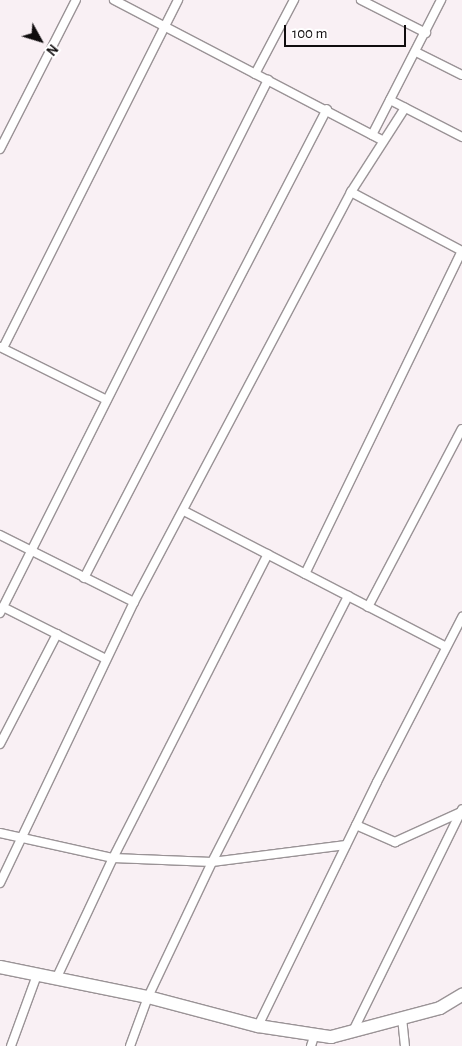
<!DOCTYPE html>
<style>
body{margin:0}
#map{position:relative;width:462px;height:1046px;overflow:hidden;background:#f9f0f4;font-family:"Alegreya Sans",sans-serif}
div>[style]{position:absolute}
[style*='--x']{left:calc(var(--x)*1px);top:calc(var(--y)*1px);width:calc(var(--w)*1px);rotate:calc(var(--a)*1deg)}
.roads{filter:drop-shadow(1px 0 #9a9396) drop-shadow(-1px 0 #9a9396) drop-shadow(0 1px #9a9396) drop-shadow(0 -1px #9a9396)}
.street>*{height:8px;margin:-4px;padding:0 4px;transform-origin:4px;border-radius:4px;background:#fff}
.primary>*{height:12px;margin:-6px;padding:0 6px;transform-origin:6px;border-radius:6px;background:#fff}
span{translate:-50% -50%;white-space:nowrap;text-align:center;line-height:1.15;-webkit-text-stroke:4px #fff;paint-order:stroke}
.north{position:absolute;left:15px;top:15px;width:50px;height:50px;-webkit-text-stroke:4px #fff;paint-order:stroke;rotate:129deg;font-size:14px;font-weight:700;line-height:20px;text-align:center;color:#100d0e}
.north::after{content:'';display:block;margin:auto;width:18px;height:22px;background:#100d0e;clip-path:polygon(50% 0,100% 100%,50% 72%,0 100%)}
.scale{position:absolute;left:284px;top:25px;width:122px;height:22px;box-sizing:border-box;border:2px solid #100d0e;border-top:0;padding-left:6px;font-size:15px;line-height:18px;white-space:nowrap;color:#100d0e;-webkit-text-stroke:4px #fff;paint-order:stroke}
</style>
<div id="map">
<div class="roads">
<div class="street">
<div style="--x:114;--y:0;--w:302;--a:27.6"></div>
<div style="--x:361;--y:0;--w:73;--a:26.9"></div>
<div style="--x:416;--y:52;--w:51;--a:26.6"></div>
<div style="--x:255;--y:74;--w:84;--a:-62.2"></div>
<div style="--x:390;--y:100;--w:81;--a:27.2"></div>
<div style="--x:372;--y:135;--w:152;--a:-62.9"></div>
<div style="--x:0;--y:149;--w:167;--a:-63"></div>
<div style="--x:351;--y:192;--w:126;--a:28"></div>
<div style="--x:0;--y:347;--w:119;--a:26.4"></div>
<div style="--x:3;--y:348;--w:390;--a:-63.3"></div>
<div style="--x:184;--y:511;--w:295;--a:27.4"></div>
<div style="--x:0;--y:535;--w:150;--a:26.6"></div>
<div style="--x:305;--y:574;--w:359;--a:-64.1"></div>
<div style="--x:84;--y:578;--w:528;--a:-62.61"></div>
<div style="--x:3;--y:607;--w:115;--a:26.8"></div>
<div style="--x:368;--y:607;--w:201;--a:-62.2"></div>
<div style="--x:0;--y:613;--w:597;--a:-63.31"></div>
<div style="--x:0;--y:744;--w:124;--a:-62.6"></div>
<div style="--x:356;--y:825;--w:43;--a:23.6"></div>
<div style="--x:395;--y:842;--w:72;--a:-24.4"></div>
<div style="--x:0;--y:833;--w:116;--a:12.5"></div>
<div style="--x:113;--y:858;--w:99;--a:2.3"></div>
<div style="--x:212;--y:862;--w:135;--a:-7.2"></div>
<div style="--x:0;--y:883;--w:311;--a:-64.5"></div>
<div style="--x:134;--y:602;--w:464;--a:-62.1"></div>
<div style="--x:351;--y:192;--w:100;--a:-57.3"></div>
<div style="--x:57;--y:977;--w:132;--a:-64.8"></div>
<div style="--x:113;--y:858;--w:341;--a:-63"></div>
<div style="--x:402;--y:1018;--w:28;--a:84"></div>
<div style="--x:258;--y:1026;--w:271;--a:-64"></div>
<div style="--x:377;--y:782;--w:186;--a:-62.7"></div>
<div style="--x:353;--y:1031;--w:247;--a:-63.8"></div>
<div style="--x:11;--y:1046;--w:76;--a:-69.9"></div>
<div style="--x:130;--y:1046;--w:52;--a:-69.8"></div>
<div style="--x:148;--y:997;--w:149;--a:-64.6"></div>
<div style="--x:212;--y:862;--w:299;--a:-62.9"></div>
<div style="--x:311;--y:1046;--w:13;--a:-72"></div>
</div>
<div class="primary">
<div style="--x:0;--y:967;--w:151;--a:11.5"></div>
<div style="--x:148;--y:997;--w:114;--a:14.8"></div>
<div style="--x:258;--y:1026;--w:74;--a:8.6"></div>
<div style="--x:331;--y:1037;--w:113;--a:-14.9"></div>
<div style="--x:440;--y:1008;--w:26;--a:-31"></div>
</div>
</div>
<div class="north">N</div>
<div class="scale">100 m</div>
</div>
